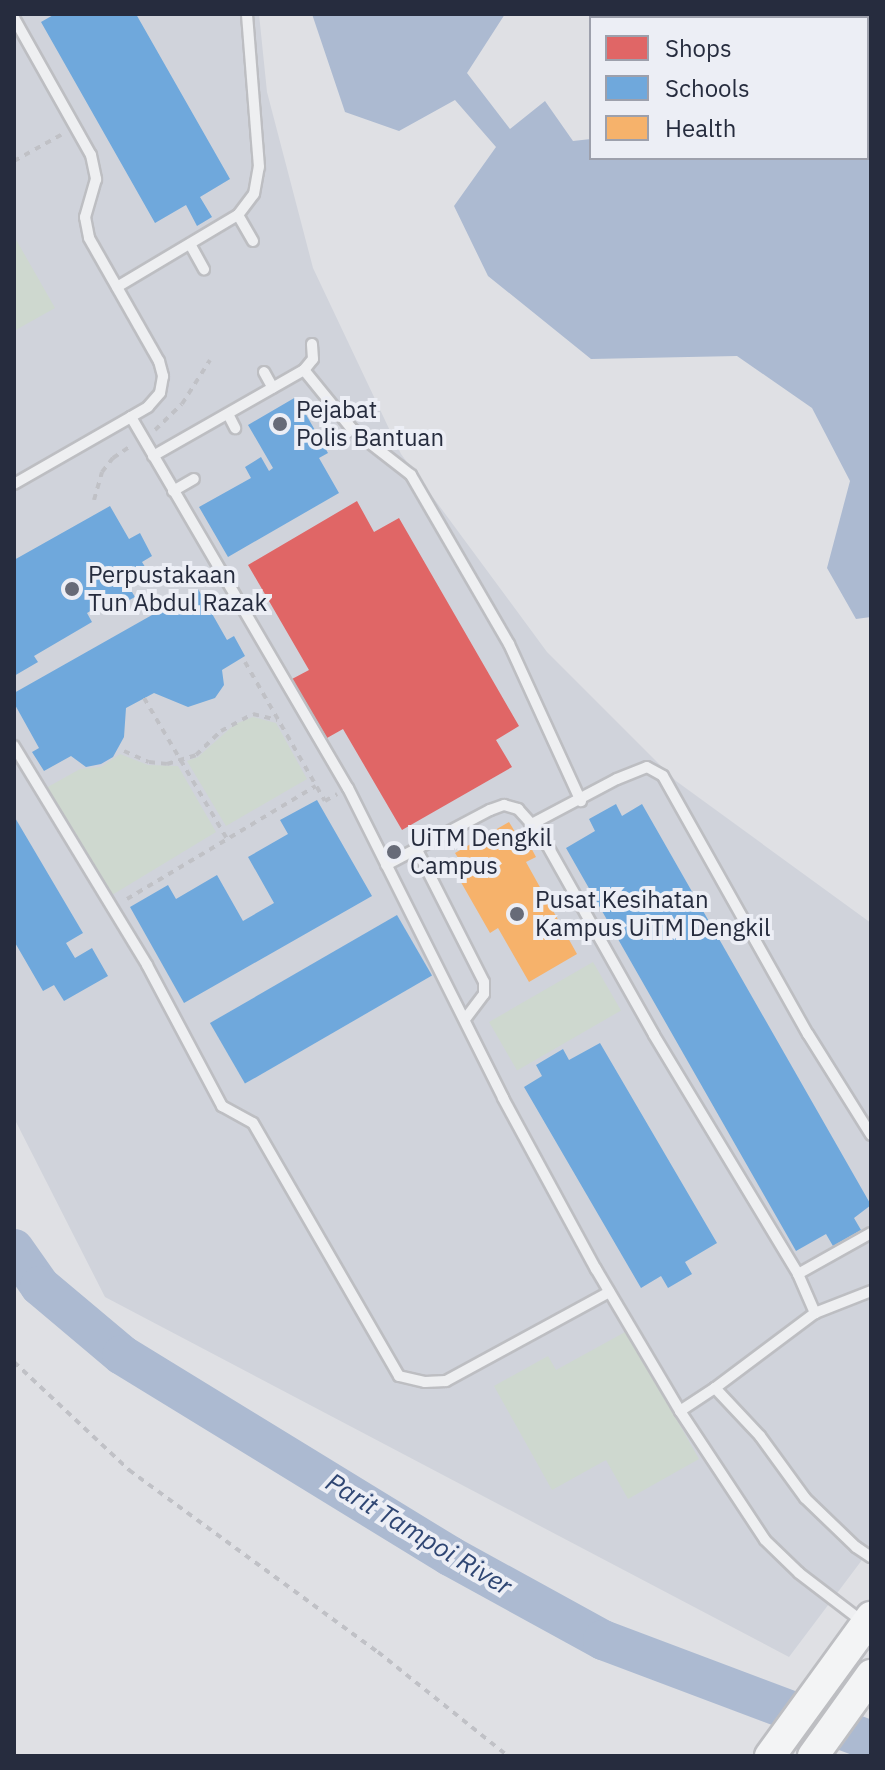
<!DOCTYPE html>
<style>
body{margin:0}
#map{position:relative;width:885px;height:1770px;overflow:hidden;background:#dfe0e4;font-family:"IBM Plex Sans",sans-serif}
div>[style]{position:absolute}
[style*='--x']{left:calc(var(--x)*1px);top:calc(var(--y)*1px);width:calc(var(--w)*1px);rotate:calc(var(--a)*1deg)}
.built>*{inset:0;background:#d0d3db}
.green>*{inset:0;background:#ced8cf;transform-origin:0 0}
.water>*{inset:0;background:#acbad1}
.shops>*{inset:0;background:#e06666}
.schools>*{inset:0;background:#6fa8dc;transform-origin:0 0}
.health>*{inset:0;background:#f6b26b}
.river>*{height:40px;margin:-20px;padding:0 20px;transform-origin:20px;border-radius:20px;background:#acbad1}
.path>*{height:4px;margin-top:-2px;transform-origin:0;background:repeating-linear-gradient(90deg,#c0c1c6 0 6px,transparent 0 12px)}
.roads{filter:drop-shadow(2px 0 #bdbec2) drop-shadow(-2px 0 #bdbec2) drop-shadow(0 2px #bdbec2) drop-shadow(0 -2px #bdbec2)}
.lane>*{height:10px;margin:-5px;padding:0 5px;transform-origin:5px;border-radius:5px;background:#eeeff1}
.secondary>*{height:30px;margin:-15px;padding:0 15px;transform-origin:15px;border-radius:15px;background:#f3f4f5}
.dots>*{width:22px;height:22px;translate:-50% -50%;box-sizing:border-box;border:4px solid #eceef5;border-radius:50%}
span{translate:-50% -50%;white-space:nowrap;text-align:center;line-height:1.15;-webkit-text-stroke:8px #eceef5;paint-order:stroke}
.poi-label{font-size:24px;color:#262c3e}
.left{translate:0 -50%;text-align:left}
.water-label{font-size:26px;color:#2f4673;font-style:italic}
.frame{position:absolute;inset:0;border:16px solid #262c3e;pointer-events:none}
.legend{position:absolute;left:589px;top:16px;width:280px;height:144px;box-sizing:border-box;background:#eceef5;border:2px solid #9da0ac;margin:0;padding:10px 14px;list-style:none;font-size:24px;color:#262c3e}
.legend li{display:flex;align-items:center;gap:16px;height:40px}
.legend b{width:40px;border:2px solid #9da0ac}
</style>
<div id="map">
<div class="built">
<div style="clip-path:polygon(14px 14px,259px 14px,267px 92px,313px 268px,401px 454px,547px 652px,676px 781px,871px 923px,871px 1548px,789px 1657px,105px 1297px,14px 1118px)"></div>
</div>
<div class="green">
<div style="clip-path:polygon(14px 236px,55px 308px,14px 331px)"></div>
<div style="clip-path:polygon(253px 717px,276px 723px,307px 779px,226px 826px,187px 761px,198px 757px,235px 724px)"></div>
<div style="clip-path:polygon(120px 754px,148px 765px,178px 766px,216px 832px,112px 895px,46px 788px,80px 769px,101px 767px)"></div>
<div style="left:593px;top:962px;width:56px;height:120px;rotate:60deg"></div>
<div style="clip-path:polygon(627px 1331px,699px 1459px,628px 1499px,606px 1460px,552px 1490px,494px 1386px,548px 1356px,556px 1370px)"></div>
</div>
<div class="water">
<div style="clip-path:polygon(312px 14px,505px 14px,467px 73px,510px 129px,545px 101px,573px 141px,591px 139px,591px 158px,867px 158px,867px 18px,724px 18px,727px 14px,871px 14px,871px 617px,856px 619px,827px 568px,850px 481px,812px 408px,737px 356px,591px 359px,488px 276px,454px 206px,496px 147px,455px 100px,399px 131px,345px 112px)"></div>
</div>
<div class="shops">
<div style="clip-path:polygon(357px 501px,374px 532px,399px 518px,519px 726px,496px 740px,512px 767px,402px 830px,343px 729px,327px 738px,292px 679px,309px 670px,248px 565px)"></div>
</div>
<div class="schools">
<div style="clip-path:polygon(55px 14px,136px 14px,230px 179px,200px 197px,212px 217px,197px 226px,186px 205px,155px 223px,41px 22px)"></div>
<div style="clip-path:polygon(296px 397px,328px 453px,319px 458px,339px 493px,228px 557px,199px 507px,251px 478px,245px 467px,261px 457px,269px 471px,273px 468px,248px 425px)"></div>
<div style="clip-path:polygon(110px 506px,129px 539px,140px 533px,152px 556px,142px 562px,147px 570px,126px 582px,135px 597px,109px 611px,104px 603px,87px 613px,92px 622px,34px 656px,38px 662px,14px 676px,14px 560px)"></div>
<div style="clip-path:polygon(198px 589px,227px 640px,234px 636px,245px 656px,222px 670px,224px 685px,215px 698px,188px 707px,154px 693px,126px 708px,124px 737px,113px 757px,101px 764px,86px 767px,71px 756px,44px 771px,32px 752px,39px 748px,14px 703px,14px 693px)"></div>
<div style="clip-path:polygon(317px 800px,372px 896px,184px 1003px,130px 907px,168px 885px,176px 899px,217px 875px,243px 921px,274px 903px,248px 857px,288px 834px,280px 820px)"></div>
<div style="clip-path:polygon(616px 804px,622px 816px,642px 804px,871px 1205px,854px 1218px,861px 1230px,833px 1246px,826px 1234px,796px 1251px,566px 848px,595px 831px,589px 819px)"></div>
<div style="clip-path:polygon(14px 816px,83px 933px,66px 943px,75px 958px,92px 948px,108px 976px,64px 1001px,54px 985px,43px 991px,14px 941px)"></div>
<div style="left:397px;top:915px;width:70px;height:216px;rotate:60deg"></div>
<div style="clip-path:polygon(600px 1043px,717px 1243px,685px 1262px,692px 1274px,668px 1288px,661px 1276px,641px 1288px,524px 1087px,542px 1076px,536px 1065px,563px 1049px,569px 1060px)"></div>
</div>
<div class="health">
<div style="clip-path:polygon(509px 822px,523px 845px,528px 842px,536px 857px,526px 862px,577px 954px,529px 982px,498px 928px,490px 933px,458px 877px,467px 872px,455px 853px)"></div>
</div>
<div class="river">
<div style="--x:14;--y:1249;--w:45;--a:54.9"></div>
<div style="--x:40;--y:1286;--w:107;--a:40.1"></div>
<div style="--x:122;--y:1355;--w:385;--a:31.5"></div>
<div style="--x:450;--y:1556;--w:175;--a:28.8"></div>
<div style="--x:603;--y:1640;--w:286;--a:20.6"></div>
</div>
<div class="path">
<div style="--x:14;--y:161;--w:54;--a:-29"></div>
<div style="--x:155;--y:430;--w:37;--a:-44"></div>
<div style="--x:182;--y:404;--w:52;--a:-57.5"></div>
<div style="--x:94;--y:500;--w:29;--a:-74"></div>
<div style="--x:102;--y:472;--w:18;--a:-52"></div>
<div style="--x:113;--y:458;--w:22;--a:-34"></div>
<div style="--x:245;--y:662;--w:160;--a:60.1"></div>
<div style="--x:325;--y:801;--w:14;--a:-30"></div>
<div style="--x:144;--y:698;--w:164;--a:59.5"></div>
<div style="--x:124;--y:751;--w:27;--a:24"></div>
<div style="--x:149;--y:762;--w:18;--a:6"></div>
<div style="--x:167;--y:764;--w:30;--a:-17"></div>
<div style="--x:196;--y:755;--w:35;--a:-44"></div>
<div style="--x:221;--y:731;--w:36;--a:-28"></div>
<div style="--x:253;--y:714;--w:25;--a:14"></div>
<div style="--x:127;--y:899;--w:220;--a:-30.9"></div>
<div style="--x:14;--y:1362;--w:158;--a:43.2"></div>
<div style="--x:129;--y:1470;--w:308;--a:36.2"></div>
<div style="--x:378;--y:1652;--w:166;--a:38.7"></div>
</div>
<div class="roads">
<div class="lane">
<div style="--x:14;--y:18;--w:157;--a:60.7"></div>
<div style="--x:91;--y:155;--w:25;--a:78"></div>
<div style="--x:96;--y:179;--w:40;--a:106"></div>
<div style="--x:85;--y:217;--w:21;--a:79"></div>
<div style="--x:89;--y:238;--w:142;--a:60.4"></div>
<div style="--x:159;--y:361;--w:16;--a:75"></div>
<div style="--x:163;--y:376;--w:17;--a:100"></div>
<div style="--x:160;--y:393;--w:18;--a:131"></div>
<div style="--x:148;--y:407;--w:20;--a:150"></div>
<div style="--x:131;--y:417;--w:430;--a:59.7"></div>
<div style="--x:348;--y:788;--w:347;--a:63.4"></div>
<div style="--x:503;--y:1098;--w:195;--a:61.5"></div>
<div style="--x:596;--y:1269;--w:165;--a:59.4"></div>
<div style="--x:680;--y:1411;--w:154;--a:56.6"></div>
<div style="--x:765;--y:1540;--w:47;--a:44.1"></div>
<div style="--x:799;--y:1573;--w:81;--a:37.4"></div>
<div style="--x:238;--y:215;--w:30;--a:60"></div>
<div style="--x:190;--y:244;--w:29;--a:61"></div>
<div style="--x:117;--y:287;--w:141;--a:-30.8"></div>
<div style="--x:238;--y:215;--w:26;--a:-53"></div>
<div style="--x:254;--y:194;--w:27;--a:-80"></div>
<div style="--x:259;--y:167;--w:153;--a:-94.5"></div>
<div style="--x:304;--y:370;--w:76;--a:50.9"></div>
<div style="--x:352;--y:429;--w:75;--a:37.9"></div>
<div style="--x:411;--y:475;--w:195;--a:59.9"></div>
<div style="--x:509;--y:644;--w:173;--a:65.4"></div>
<div style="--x:264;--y:372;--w:18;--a:61"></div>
<div style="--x:228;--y:414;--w:16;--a:63"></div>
<div style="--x:153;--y:456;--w:174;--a:-29.7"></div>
<div style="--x:304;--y:370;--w:14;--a:-51"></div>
<div style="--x:313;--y:359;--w:15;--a:-94"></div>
<div style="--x:14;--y:484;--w:135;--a:-29.8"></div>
<div style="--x:173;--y:491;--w:24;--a:-30"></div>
<div style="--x:14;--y:746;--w:256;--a:58.7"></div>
<div style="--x:147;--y:965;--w:160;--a:62"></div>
<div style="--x:222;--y:1106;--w:35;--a:29"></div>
<div style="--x:253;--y:1123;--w:292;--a:60"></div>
<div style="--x:399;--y:1376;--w:27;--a:13"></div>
<div style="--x:425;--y:1382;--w:21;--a:-3"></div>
<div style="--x:446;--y:1381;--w:186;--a:-28.6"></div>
<div style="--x:530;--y:825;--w:98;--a:-27.9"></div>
<div style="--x:617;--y:779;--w:32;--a:-22"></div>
<div style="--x:647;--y:767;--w:18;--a:29"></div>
<div style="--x:663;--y:776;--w:296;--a:60.7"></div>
<div style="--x:808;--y:1034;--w:119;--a:58"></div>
<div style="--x:416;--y:848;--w:150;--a:63.1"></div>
<div style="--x:484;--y:982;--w:12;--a:90"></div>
<div style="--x:484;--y:994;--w:31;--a:127"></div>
<div style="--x:386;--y:865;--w:118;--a:-27.9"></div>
<div style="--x:490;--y:810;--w:15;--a:-20"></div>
<div style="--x:504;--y:805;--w:15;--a:16"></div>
<div style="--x:518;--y:809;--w:36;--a:48"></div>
<div style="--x:542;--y:836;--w:228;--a:60.6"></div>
<div style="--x:654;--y:1035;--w:279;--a:58.9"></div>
<div style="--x:798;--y:1274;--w:43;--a:66.4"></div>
<div style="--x:798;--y:1274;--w:84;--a:-29.3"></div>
<div style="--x:715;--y:1388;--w:66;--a:46.8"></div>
<div style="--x:760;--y:1436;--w:77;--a:54"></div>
<div style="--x:805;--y:1498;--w:71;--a:43.9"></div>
<div style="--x:856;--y:1547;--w:18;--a:34"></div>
<div style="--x:680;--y:1411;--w:42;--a:-33.3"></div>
<div style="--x:715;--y:1388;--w:125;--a:-36.9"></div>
<div style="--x:815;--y:1313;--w:60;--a:-21.4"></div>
</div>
<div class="secondary">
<div style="--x:770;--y:1756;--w:172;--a:-54"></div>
<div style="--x:813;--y:1756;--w:100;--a:-54.4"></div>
</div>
</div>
<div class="dots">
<div style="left:280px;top:424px;background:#676b78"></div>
<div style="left:72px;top:589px;background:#676b78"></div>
<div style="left:394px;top:852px;background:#676b78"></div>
<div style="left:517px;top:914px;background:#676b78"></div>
</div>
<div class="poi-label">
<span class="left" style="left:296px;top:424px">Pejabat<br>Polis Bantuan</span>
<span class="left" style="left:88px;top:589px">Perpustakaan<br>Tun Abdul Razak</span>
<span class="left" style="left:410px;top:852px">UiTM Dengkil<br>Campus</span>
<span class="left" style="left:535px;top:914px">Pusat Kesihatan<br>Kampus UiTM Dengkil</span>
</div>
<div class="water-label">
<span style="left:419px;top:1534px;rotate:31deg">Parit Tampoi River</span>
</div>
<div class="frame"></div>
<ul class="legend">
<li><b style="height:22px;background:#e06666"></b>Shops</li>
<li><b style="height:22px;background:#6fa8dc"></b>Schools</li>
<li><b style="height:22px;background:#f6b26b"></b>Health</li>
</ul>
</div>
